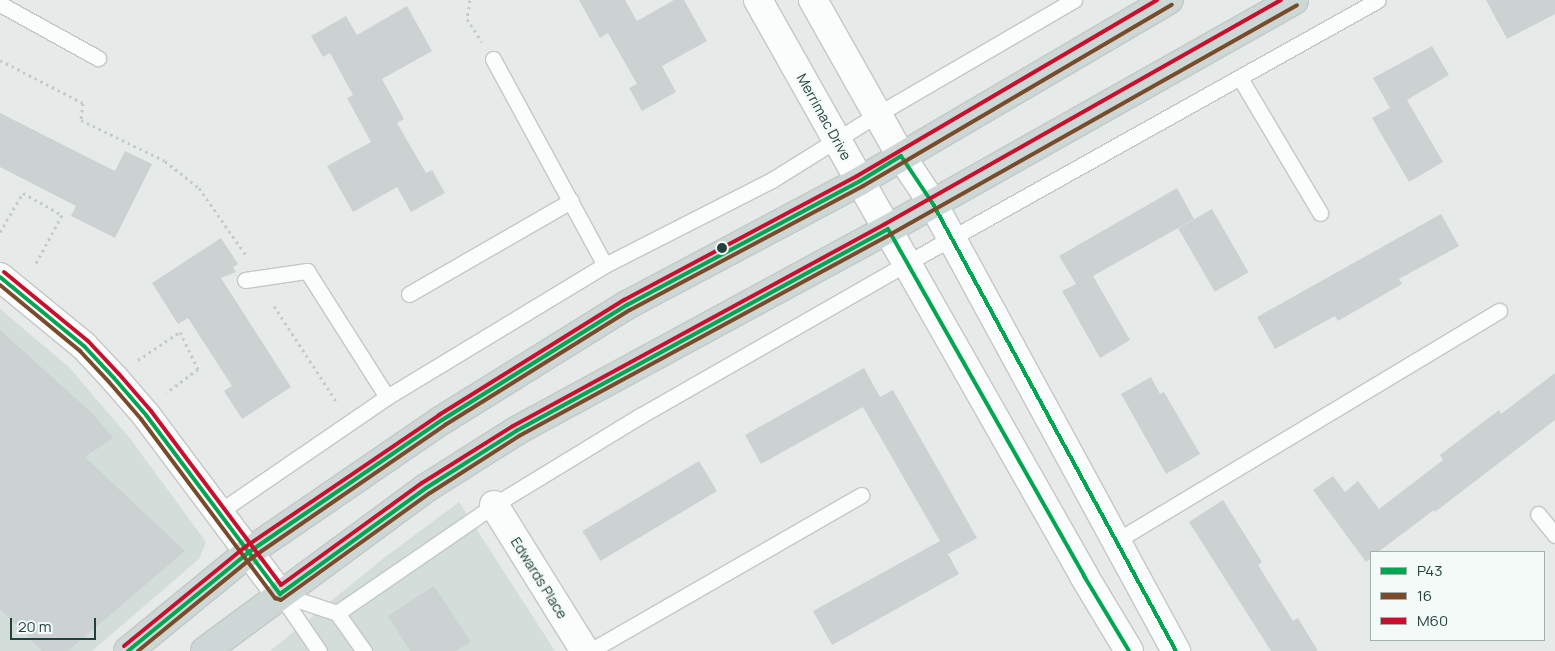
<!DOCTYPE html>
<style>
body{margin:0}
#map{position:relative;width:1555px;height:651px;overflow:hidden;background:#e6ebe9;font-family:Manrope,sans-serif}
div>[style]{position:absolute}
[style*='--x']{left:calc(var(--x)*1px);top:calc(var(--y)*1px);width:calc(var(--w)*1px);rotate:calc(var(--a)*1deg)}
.built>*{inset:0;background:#d3ddda}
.building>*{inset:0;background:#ccd2d1;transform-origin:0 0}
.path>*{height:3px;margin-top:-1.5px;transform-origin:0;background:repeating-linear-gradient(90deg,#c2cbc9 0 2.5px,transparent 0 6.5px)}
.roads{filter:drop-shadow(1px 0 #c3c8c6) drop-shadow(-1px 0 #c3c8c6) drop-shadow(0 1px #c3c8c6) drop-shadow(0 -1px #c3c8c6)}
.lane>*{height:15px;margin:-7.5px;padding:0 7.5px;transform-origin:7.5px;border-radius:7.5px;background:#fbfcfc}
.street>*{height:28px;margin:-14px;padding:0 14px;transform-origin:14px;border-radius:14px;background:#fbfcfc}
.secondary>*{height:28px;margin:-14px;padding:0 14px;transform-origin:14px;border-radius:14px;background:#fbfcfc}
.primary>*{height:28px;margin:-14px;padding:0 14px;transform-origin:14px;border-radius:14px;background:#cdd7d5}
.bus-1>*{height:4px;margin:-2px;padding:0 2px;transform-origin:2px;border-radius:2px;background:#00a651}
.bus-2>*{height:4px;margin:-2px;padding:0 2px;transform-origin:2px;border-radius:2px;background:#7a4b2a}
.bus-3>*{height:4px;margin:-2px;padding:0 2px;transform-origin:2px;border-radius:2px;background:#c8102e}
.dots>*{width:14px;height:14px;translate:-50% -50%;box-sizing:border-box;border:2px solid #f4faf8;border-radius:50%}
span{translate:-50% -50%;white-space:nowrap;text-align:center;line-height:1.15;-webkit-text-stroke:4px #f4faf8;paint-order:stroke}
.street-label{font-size:14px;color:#21413c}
.legend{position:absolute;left:1370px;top:551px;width:175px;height:90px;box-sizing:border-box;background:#f4faf8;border:1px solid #a0b0ad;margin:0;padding:6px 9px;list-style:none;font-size:15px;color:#21413c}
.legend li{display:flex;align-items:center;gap:10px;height:25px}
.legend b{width:25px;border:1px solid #a0b0ad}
.scale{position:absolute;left:10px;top:618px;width:86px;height:22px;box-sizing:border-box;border:2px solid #21413c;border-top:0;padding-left:6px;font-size:15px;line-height:18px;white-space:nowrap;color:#21413c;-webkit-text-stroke:4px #f4faf8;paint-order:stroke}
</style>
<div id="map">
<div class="built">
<div style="clip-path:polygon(0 309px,69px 367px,132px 441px,206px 542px,199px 559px,92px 651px,0 651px)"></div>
<div style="clip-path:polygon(459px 502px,555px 651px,270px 651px,380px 561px)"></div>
</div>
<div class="building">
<div style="clip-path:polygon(579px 0,625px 0,637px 21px,674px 0,684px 0,707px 41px,662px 66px,676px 92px,642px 111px,629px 88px,637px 84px,608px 33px,600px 38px)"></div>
<div style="clip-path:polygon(1486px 0,1555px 0,1555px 14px,1507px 39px)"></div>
<div style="clip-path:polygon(407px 6px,432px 51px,382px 79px,404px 119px,397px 123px,426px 173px,432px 170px,445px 193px,411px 212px,397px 187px,353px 212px,327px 166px,371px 142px,347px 98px,353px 95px,330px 53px,323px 57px,311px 36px,346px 16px,357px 35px)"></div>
<div style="clip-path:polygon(1432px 46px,1449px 75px,1407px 100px,1443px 162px,1409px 182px,1372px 118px,1390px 108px,1373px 78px)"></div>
<div style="clip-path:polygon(0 113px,115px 171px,125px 151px,152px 164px,115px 238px,71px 216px,76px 206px,0 167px)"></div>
<div style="clip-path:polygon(1177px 188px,1194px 219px,1093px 276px,1130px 340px,1100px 358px,1062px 291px,1076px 284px,1059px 256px)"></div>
<div style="left:1212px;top:209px;width:73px;height:39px;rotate:60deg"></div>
<div style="clip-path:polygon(1441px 214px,1459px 246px,1399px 279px,1402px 284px,1338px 321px,1335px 316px,1275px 349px,1257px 317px)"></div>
<div style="clip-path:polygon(221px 238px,238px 264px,233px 267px,236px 272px,221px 278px,291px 387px,242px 419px,224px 391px,232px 386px,188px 318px,178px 324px,152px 283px)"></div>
<div style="clip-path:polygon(0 330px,93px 414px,113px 438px,85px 457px,185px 551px,68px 651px,42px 651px,0 609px)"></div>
<div style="clip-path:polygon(864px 368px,880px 397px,893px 390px,977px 538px,948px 554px,959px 574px,832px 645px,813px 611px,940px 541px,863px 407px,761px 464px,745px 435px)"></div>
<div style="clip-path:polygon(1555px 373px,1555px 420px,1435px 512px,1434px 510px,1378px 552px,1371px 552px,1371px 558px,1366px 562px,1313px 490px,1333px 476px,1345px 492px,1358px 481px,1379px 509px,1443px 460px,1440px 455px,1499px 410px,1501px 414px)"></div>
<div style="clip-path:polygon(1151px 377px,1160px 394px,1164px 392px,1200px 454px,1166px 474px,1121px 394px)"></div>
<div style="left:699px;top:461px;width:35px;height:136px;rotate:59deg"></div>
<div style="clip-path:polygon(1223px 500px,1262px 562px,1258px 565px,1293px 621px,1298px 618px,1318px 651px,1271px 651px,1189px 522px)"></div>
<div style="clip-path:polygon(434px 586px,471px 642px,456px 651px,410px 651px,388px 616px)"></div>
</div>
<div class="path">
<div style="--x:470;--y:0;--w:19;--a:99"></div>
<div style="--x:467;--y:19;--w:27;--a:57"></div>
<div style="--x:0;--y:60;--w:93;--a:27.4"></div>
<div style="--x:83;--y:103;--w:17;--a:97"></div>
<div style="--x:81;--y:120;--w:93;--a:26"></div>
<div style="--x:165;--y:161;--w:43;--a:38.5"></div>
<div style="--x:199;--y:188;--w:82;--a:55"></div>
<div style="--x:0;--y:232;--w:45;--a:-59.5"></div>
<div style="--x:23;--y:193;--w:45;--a:29.4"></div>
<div style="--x:62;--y:215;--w:55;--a:118.4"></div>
<div style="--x:274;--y:306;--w:113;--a:56.9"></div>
<div style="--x:138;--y:360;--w:50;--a:-33.7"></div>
<div style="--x:180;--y:332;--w:41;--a:64.1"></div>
<div style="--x:198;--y:369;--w:40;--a:143"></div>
</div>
<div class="roads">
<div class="lane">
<div style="--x:0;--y:4;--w:112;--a:28.9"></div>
<div style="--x:493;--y:59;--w:234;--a:61.5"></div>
<div style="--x:1240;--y:78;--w:157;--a:59.3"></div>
<div style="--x:245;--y:280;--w:63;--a:-8.3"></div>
<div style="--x:307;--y:271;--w:149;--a:57.6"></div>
<div style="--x:409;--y:294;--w:187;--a:-29.9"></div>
<div style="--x:219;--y:512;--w:204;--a:-34.4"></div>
<div style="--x:387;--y:397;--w:255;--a:-31.2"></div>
<div style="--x:605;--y:265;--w:187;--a:-27"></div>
<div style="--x:772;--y:180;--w:125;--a:-31.9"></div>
<div style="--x:878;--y:114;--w:227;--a:-30.2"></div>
<div style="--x:1538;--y:514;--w:27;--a:51"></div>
<div style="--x:1116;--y:541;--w:447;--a:-31"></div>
<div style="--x:280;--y:594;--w:60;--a:18.4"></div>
<div style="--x:337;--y:613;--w:47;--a:54.6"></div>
<div style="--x:280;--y:594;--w:69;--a:55.6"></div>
<div style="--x:337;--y:613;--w:191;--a:-34.5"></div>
<div style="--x:494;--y:505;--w:171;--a:-31.4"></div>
<div style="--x:640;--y:416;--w:308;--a:-29.8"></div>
<div style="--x:907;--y:263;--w:539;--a:-29.18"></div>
<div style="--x:590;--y:651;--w:313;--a:-29.9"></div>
</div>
<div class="street">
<div style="--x:758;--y:0;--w:208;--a:60.6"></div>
<div style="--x:813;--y:0;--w:179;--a:60.6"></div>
<div style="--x:0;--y:277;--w:109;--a:39.4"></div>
<div style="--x:84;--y:346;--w:44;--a:46.8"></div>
<div style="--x:114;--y:378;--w:49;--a:49.1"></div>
<div style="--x:146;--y:415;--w:224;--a:53.2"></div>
<div style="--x:494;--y:505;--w:172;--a:58.1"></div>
</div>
<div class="secondary">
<div style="--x:901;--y:156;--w:58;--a:56.3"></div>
<div style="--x:933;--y:204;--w:509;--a:61.47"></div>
<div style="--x:860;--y:181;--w:454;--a:60.4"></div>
<div style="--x:1084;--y:576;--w:87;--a:59"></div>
</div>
<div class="primary">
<div style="--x:128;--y:651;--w:156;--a:-39.3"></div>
<div style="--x:249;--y:552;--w:234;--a:-34.4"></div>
<div style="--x:442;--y:420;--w:218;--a:-31.9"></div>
<div style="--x:627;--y:305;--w:264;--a:-28"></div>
<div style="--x:860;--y:181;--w:358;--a:-30.4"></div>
<div style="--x:205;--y:651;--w:275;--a:-36.4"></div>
<div style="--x:426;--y:488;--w:107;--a:-32.3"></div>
<div style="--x:516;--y:431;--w:423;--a:-28.5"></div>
<div style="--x:888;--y:229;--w:466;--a:-29.4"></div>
</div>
</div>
<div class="bus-1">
<div style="--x:0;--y:277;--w:109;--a:39.4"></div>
<div style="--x:84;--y:346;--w:44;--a:46.8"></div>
<div style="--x:114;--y:378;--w:49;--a:49.1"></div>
<div style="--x:146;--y:415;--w:224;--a:53.2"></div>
<div style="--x:280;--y:594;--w:180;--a:-36"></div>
<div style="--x:426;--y:488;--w:107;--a:-32.3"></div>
<div style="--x:516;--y:431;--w:423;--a:-28.5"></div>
<div style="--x:888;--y:229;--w:399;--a:60.5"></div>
<div style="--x:1084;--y:576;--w:87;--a:59"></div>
<div style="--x:128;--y:651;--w:156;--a:-39.3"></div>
<div style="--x:249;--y:552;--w:234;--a:-34.4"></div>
<div style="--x:442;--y:420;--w:218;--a:-31.9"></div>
<div style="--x:627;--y:305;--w:264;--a:-28"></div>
<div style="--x:860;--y:181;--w:48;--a:-31.4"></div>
<div style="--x:901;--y:156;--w:58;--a:56.3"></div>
<div style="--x:933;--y:204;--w:509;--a:61.47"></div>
</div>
<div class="bus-2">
<div style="--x:0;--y:285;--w:104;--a:39.5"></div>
<div style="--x:80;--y:351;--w:42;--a:46.9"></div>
<div style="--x:109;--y:382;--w:49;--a:49.1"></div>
<div style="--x:141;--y:419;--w:224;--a:53.2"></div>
<div style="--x:275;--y:598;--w:6;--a:18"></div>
<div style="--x:281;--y:600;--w:183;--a:-35.7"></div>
<div style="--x:430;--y:493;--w:106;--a:-32.6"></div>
<div style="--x:519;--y:436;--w:423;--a:-28.5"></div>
<div style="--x:891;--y:234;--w:466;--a:-29.4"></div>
<div style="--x:138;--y:651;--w:149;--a:-39.3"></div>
<div style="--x:253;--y:557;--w:233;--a:-34.5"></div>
<div style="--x:445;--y:425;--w:218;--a:-31.9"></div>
<div style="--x:630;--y:310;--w:264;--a:-28"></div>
<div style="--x:863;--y:186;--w:358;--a:-30.4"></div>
</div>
<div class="bus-3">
<div style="--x:4;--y:272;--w:109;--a:39.4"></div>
<div style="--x:88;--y:341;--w:45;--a:46.8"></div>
<div style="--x:119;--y:374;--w:49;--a:49.1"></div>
<div style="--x:151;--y:411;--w:217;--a:53.2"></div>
<div style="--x:281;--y:585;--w:174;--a:-35.9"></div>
<div style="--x:422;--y:483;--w:107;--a:-32.1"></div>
<div style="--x:513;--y:426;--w:423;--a:-28.5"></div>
<div style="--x:885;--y:224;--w:455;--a:-29.5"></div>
<div style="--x:124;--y:646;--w:156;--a:-39.3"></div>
<div style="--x:245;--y:547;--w:235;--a:-34.2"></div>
<div style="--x:439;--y:415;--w:218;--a:-31.9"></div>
<div style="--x:624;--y:300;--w:264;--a:-28"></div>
<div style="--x:857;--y:176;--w:348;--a:-30.4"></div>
</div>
<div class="dots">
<div style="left:722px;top:248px;background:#21413c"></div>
</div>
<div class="street-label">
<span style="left:824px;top:117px;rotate:61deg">Merrimac Drive</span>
<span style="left:539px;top:578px;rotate:58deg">Edwards Place</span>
</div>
<ul class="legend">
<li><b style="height:6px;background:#00a651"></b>P43</li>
<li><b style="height:6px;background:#7a4b2a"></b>16</li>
<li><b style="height:6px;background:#c8102e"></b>M60</li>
</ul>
<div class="scale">20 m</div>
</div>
